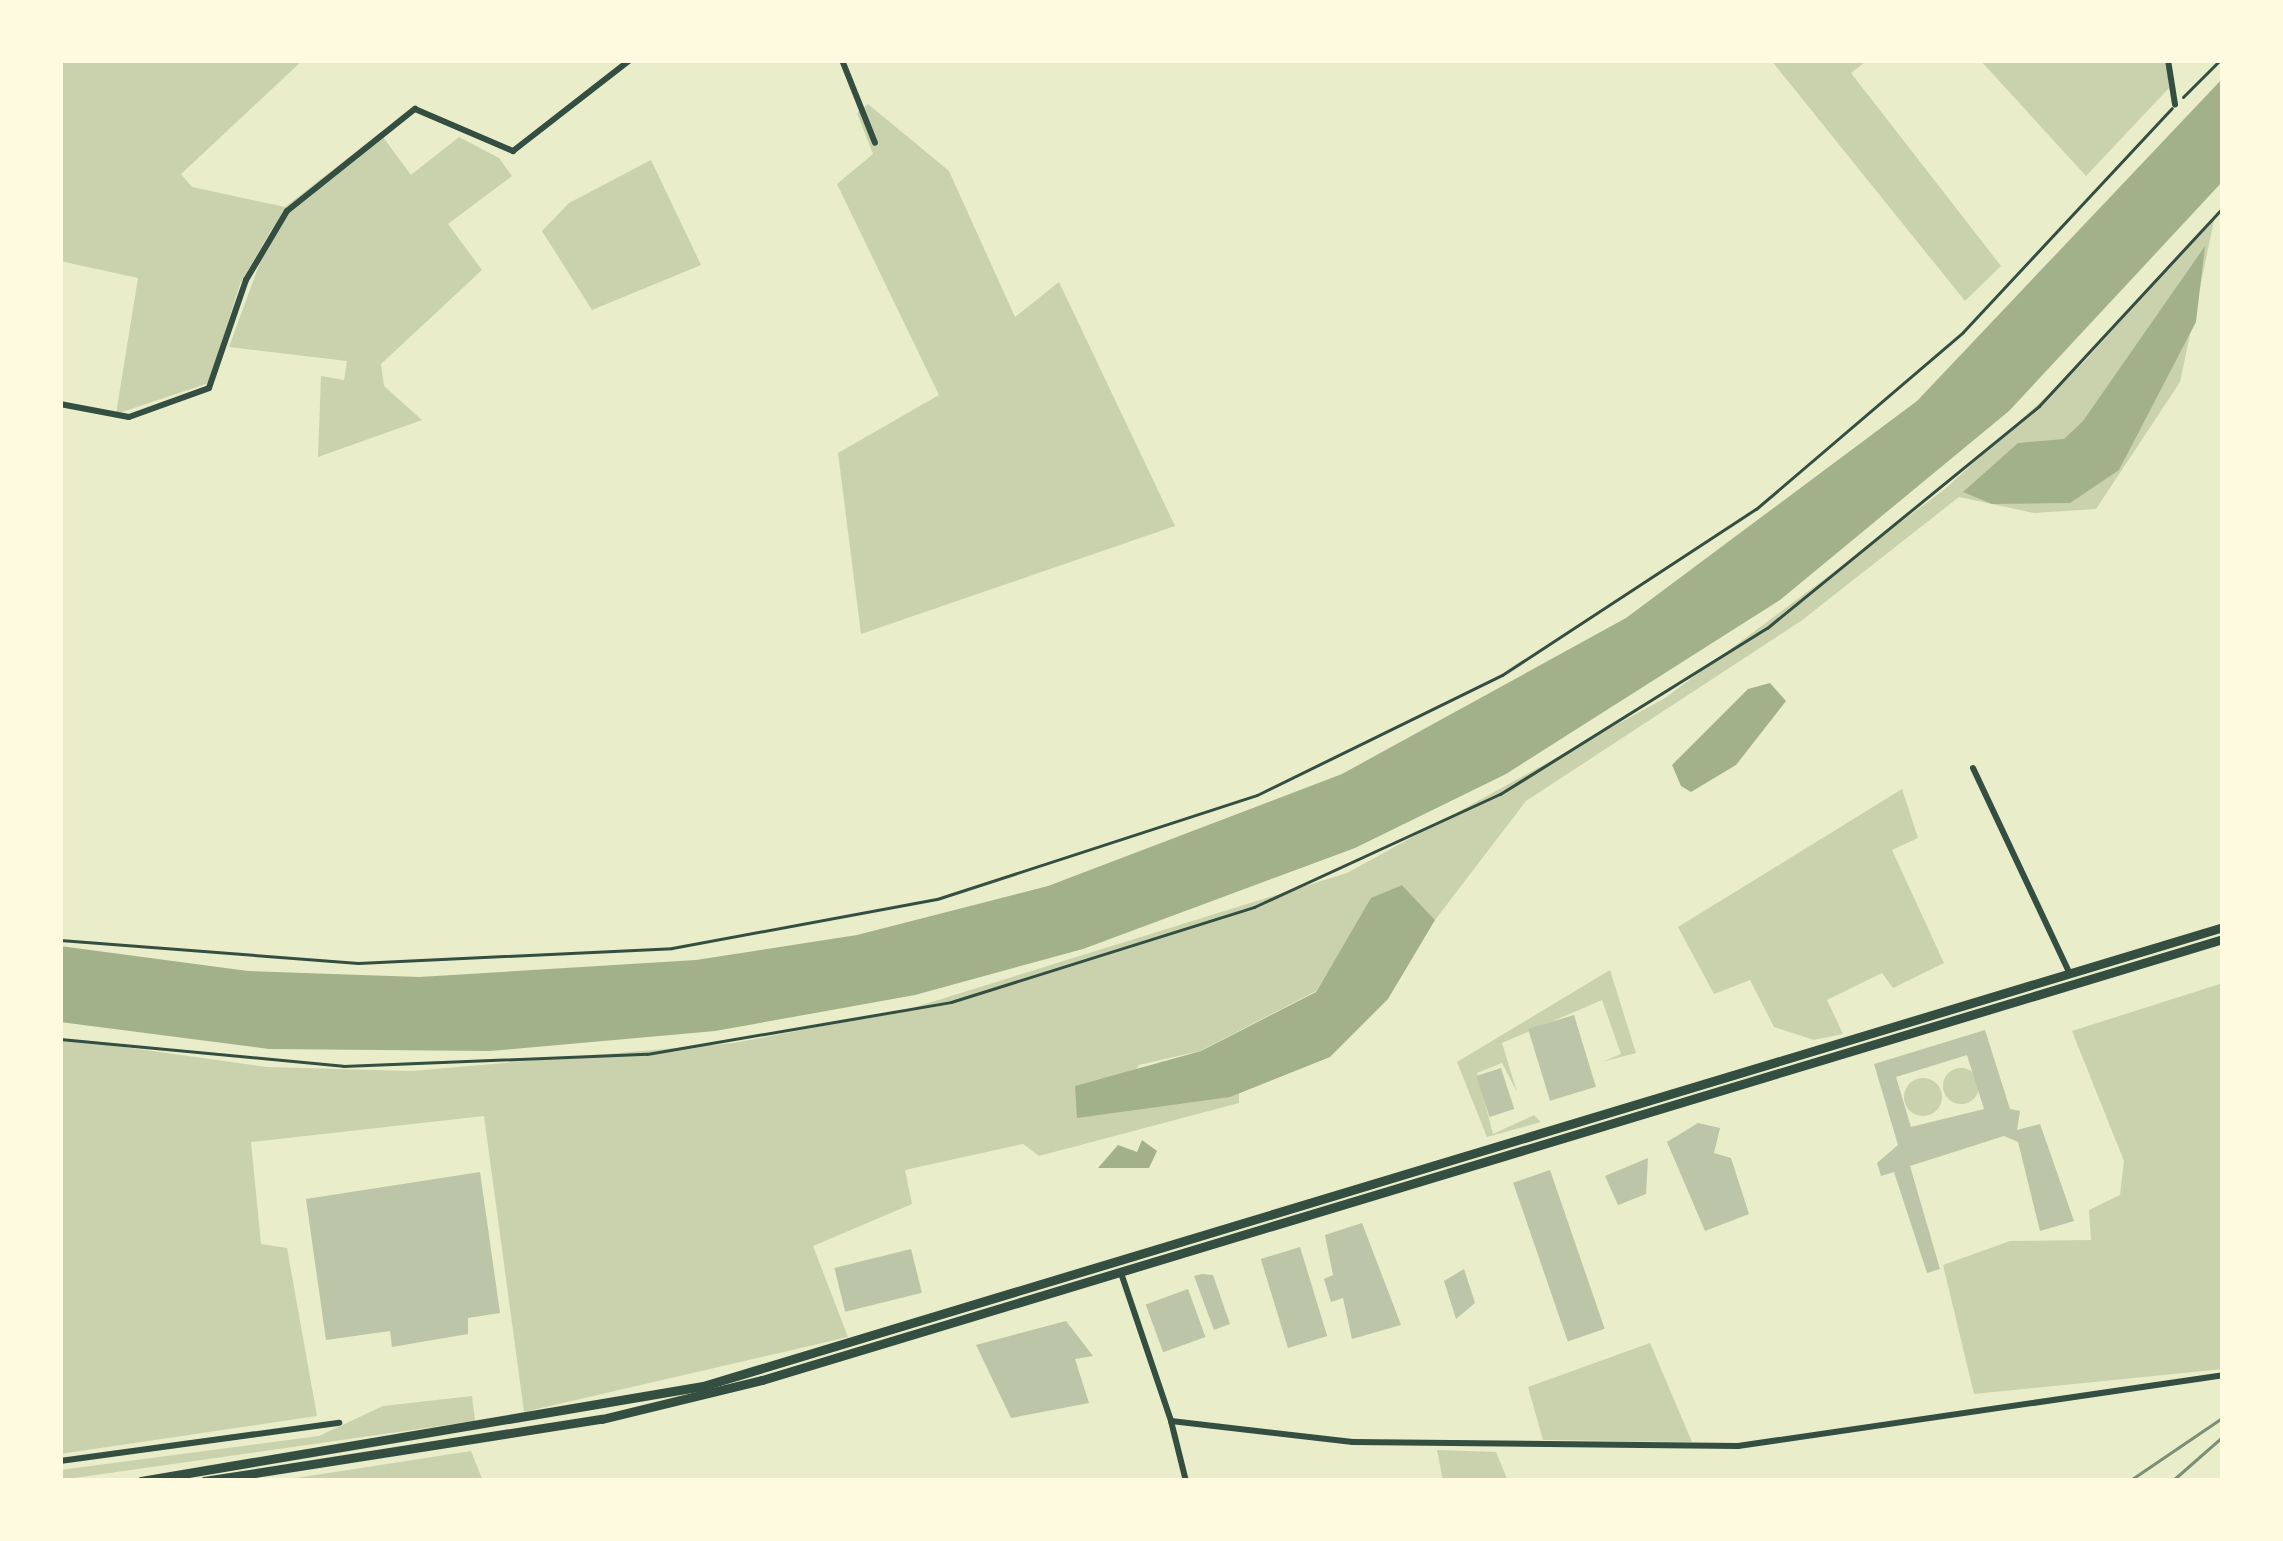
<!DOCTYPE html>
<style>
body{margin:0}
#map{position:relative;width:2283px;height:1541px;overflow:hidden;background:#e9edc9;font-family:Rubik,sans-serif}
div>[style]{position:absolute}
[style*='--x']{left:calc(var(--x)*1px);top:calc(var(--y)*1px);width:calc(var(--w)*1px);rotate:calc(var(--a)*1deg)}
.green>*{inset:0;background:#cad2ad}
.round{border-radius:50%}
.water>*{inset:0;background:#a3b18a}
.building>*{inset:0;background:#bcc5a7;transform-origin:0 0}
.path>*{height:3px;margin:-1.5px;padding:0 1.5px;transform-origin:1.5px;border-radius:1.5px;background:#344e41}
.minor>*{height:6px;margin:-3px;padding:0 3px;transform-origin:3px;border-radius:3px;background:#344e41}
.primary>*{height:9px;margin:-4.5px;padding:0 4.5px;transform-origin:4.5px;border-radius:4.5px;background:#344e41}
.rail>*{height:3px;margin:-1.5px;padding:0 1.5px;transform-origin:1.5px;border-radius:1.5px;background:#7c8e77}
span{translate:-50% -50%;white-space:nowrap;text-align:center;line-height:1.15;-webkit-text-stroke:9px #fefae0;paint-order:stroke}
.frame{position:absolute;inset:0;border:63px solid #fefae0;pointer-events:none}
</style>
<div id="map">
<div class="green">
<div style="clip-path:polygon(60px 60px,303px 60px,181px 174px,192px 187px,285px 207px,380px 133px,411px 175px,459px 137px,499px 158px,512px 176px,448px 224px,482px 270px,381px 364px,384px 386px,422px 420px,318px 457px,321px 376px,344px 380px,347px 361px,229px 347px,273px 227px,240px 284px,209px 383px,116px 414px,138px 278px,60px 261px)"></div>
<div style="clip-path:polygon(1771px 60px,1868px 60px,1851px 73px,2001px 266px,1965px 301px)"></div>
<div style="clip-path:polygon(1980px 60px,2167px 60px,2169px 88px,2086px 176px)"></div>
<div style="clip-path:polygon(868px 104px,949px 171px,1015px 317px,1059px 282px,1175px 526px,861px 634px,838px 453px,939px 395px,837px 184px,873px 154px,857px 113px)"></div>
<div style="clip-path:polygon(651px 160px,701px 265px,592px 310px,542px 231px,569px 203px)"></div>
<div style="clip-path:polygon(2215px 216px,2180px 382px,2096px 509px,2034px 513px,1959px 497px,1801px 621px,1526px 801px,1435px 920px,1402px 885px,1372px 898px,1316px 991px,1200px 1051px,1139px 1065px,1106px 1114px,1239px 1089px,1239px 1103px,1039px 1156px,1023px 1144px,905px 1170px,912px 1204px,813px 1246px,848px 1337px,524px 1412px,484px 1116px,251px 1142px,261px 1244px,287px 1248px,317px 1416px,60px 1454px,60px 1038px,266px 1067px,411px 1071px,734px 1043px,906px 1010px,1347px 873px,1665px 698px,1945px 489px,2083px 363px)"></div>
<div style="clip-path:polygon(1902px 789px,1918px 838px,1892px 850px,1944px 963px,1893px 988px,1882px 973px,1827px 1000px,1843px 1034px,1814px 1040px,1774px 1027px,1750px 980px,1714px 994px,1678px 927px)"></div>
<div style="clip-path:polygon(1610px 970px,1636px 1053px,1602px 1062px,1621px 1054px,1602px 1000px,1502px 1043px,1517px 1092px,1502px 1063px,1477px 1073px,1493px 1134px,1534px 1115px,1541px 1122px,1487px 1137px,1457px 1062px)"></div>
<div style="clip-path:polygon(2223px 983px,2223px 1369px,1974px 1394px,1943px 1265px,2010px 1241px,2091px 1240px,2089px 1210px,2120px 1195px,2124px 1161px,2072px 1031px)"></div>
<div class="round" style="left:1943px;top:1068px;width:36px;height:36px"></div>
<div class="round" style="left:1904px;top:1078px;width:38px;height:38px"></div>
<div style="clip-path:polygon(1650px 1343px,1692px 1442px,1543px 1440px,1528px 1387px)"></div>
<div style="clip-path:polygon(472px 1396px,475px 1421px,60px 1480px,60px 1470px,319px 1436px,383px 1406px)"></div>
<div style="clip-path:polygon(1437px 1450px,1496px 1452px,1508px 1481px,1443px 1481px)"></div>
<div style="clip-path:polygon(471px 1451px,483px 1481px,283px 1481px,283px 1480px)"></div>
</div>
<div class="water">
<div style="clip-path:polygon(2223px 78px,2223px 181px,2009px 411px,1780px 600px,1506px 774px,1355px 848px,1083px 949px,915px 995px,715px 1031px,490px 1051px,269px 1049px,60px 1022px,60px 946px,248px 971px,419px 977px,696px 960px,857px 935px,1048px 886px,1342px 774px,1626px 618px,1917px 401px)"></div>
<div style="clip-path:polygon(2205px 246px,2196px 322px,2119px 470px,2070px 503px,1992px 504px,1963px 492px,2018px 443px,2064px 439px,2083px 421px)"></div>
<div style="clip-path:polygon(1770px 683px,1786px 701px,1736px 765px,1691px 792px,1681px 786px,1672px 765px,1748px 689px)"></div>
<div style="clip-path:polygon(1402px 885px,1435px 920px,1388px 999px,1330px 1057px,1230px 1097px,1077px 1118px,1075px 1086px,1201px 1051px,1316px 992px,1371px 898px)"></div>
<div style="clip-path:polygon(1142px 1140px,1157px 1151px,1149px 1168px,1098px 1168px,1118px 1145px,1137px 1152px)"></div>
</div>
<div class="building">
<div style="left:1574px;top:1015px;width:75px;height:48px;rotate:73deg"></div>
<div style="clip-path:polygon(evenodd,1985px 1030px,2010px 1109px,2020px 1111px,2017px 1130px,2040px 1124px,2074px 1221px,2040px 1231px,2018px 1142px,2004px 1136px,1910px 1166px,1940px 1269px,1927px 1273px,1894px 1172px,1881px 1176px,1877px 1163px,1898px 1145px,1874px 1064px,1985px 1030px,1967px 1055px,1984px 1109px,1911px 1127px,1896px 1077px,1967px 1055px)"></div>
<div style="left:1501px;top:1068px;width:43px;height:26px;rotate:72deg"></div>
<div style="clip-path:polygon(1698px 1123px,1720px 1128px,1714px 1153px,1731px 1158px,1749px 1214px,1705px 1231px,1667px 1142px)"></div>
<div style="clip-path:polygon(1648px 1158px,1646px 1194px,1618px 1205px,1605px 1176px)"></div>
<div style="left:1550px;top:1170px;width:168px;height:39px;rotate:71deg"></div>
<div style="clip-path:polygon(480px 1172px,500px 1313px,468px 1318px,468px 1334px,392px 1347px,390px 1331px,326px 1340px,306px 1199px)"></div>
<div style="clip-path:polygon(1362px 1223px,1401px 1325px,1352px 1339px,1343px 1298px,1331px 1302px,1324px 1279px,1333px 1275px,1325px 1235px)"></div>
<div style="left:1300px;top:1247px;width:93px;height:41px;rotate:73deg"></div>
<div style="left:911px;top:1249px;width:45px;height:79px;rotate:76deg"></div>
<div style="clip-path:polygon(1464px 1269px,1475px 1303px,1456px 1319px,1444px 1281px)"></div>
<div style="clip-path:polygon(1202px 1274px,1213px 1275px,1230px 1324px,1214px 1330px,1194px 1276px)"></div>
<div style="left:1188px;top:1289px;width:51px;height:45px;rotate:70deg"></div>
<div style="clip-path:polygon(1066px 1321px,1093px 1356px,1075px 1359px,1089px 1403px,1011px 1418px,976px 1345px)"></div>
</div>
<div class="path">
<div style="--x:2183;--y:97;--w:52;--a:-45"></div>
<div style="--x:60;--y:940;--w:299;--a:4.4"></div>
<div style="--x:358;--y:963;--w:314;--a:-2.7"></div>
<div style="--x:672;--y:948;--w:269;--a:-10.5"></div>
<div style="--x:937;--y:899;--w:336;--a:-18"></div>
<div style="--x:1257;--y:795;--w:273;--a:-26.1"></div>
<div style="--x:1502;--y:675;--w:303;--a:-33.2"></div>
<div style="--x:1756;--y:509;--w:272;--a:-40.5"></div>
<div style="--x:1963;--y:332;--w:306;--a:-47"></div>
<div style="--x:60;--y:1039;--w:284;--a:5.4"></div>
<div style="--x:343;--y:1066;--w:304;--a:-2.3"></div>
<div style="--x:647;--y:1054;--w:308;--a:-9.7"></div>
<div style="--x:951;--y:1002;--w:318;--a:-17.4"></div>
<div style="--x:1254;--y:907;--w:271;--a:-24.7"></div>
<div style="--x:1500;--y:794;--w:314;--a:-31.9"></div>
<div style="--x:1767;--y:628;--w:351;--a:-39.2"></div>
<div style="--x:2039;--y:406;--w:271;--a:-47.2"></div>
</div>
<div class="minor">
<div style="--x:842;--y:60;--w:89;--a:68.3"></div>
<div style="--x:2168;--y:60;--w:45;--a:81"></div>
<div style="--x:60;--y:404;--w:70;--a:10.7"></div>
<div style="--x:129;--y:417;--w:85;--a:-19.9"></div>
<div style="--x:209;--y:388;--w:114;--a:-71.1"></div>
<div style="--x:246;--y:280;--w:80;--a:-59.3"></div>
<div style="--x:287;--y:211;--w:164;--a:-38.6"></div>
<div style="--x:415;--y:109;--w:107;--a:23.2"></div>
<div style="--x:513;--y:151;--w:148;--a:-37.9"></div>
<div style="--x:1973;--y:768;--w:228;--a:64.8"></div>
<div style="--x:1121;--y:1273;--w:156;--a:71.3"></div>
<div style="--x:1171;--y:1421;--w:183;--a:6.6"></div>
<div style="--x:1353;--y:1442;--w:385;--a:0.6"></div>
<div style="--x:1738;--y:1446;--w:490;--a:-8.3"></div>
<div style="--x:1171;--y:1421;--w:62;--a:76"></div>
<div style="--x:60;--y:1461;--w:282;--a:-7.8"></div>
</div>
<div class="primary">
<div style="--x:141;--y:1481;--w:570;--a:-9.59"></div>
<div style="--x:703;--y:1386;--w:1588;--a:-16.8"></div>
<div style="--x:204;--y:1481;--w:403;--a:-8.9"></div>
<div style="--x:602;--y:1419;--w:165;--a:-13.7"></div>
<div style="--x:762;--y:1380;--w:1526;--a:-16.8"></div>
</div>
<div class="rail">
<div style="--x:2129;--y:1481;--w:114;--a:-34.2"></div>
<div style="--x:2172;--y:1481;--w:68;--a:-41.4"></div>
</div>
<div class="frame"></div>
</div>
